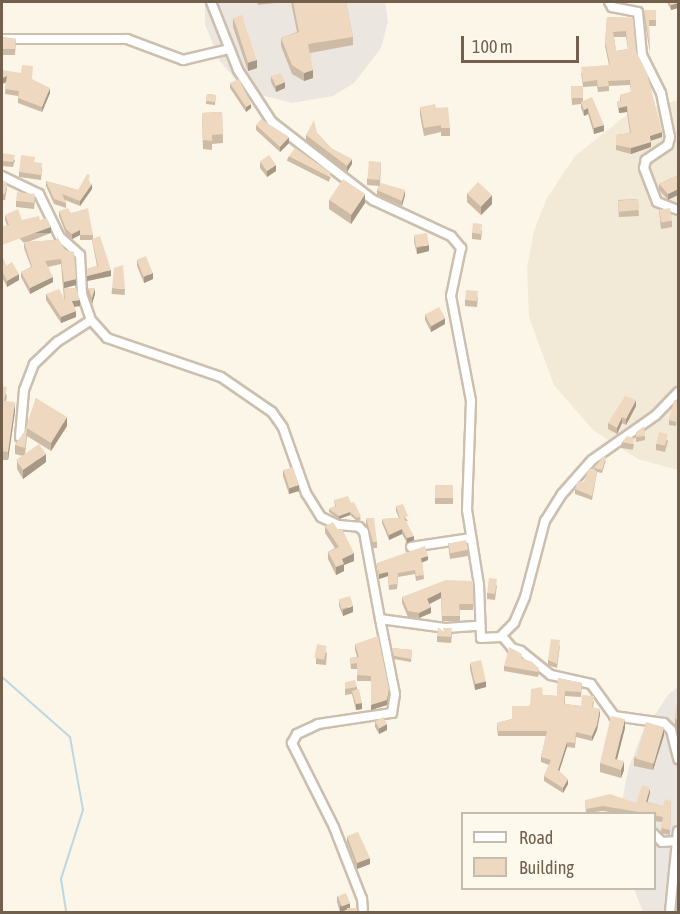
<!DOCTYPE html>
<style>
body{margin:0}
#map{position:relative;width:680px;height:914px;overflow:hidden;background:#fbf6e7;font-family:"Asap Condensed",sans-serif}
div>[style]{position:absolute}
[style*='--x']{left:calc(var(--x)*1px);top:calc(var(--y)*1px);width:calc(var(--w)*1px);rotate:calc(var(--a)*1deg)}
.residential>*{inset:0;background:#f2e9d6}
.industrial>*{inset:0;background:#ebe7e0}
.stream>*{height:2px;margin:-1px;padding:0 1px;transform-origin:1px;border-radius:1px;background:#bdd8e3}
.roads{filter:drop-shadow(2px 0 #ccbfae) drop-shadow(-2px 0 #ccbfae) drop-shadow(0 2px #ccbfae) drop-shadow(0 -2px #ccbfae)}
.minor>*{height:8px;margin:-4px;padding:0 4px;transform-origin:4px;border-radius:4px;background:#fff}
.wall>*{inset:0;background:#cdbba5;transform-origin:0 0}
.shaded-wall>*{inset:0;background:#a79886;transform-origin:0 0}
.building>*{inset:0;background:#eed9c0;transform-origin:0 0}
span{translate:-50% -50%;white-space:nowrap;text-align:center;line-height:1.15;-webkit-text-stroke:6px #fef9ed;paint-order:stroke}
.frame{position:absolute;inset:0;border:3px solid #72604d;pointer-events:none}
.legend{position:absolute;left:461px;top:812px;width:195px;height:78px;box-sizing:border-box;background:#fef9ed;border:2px solid #c6bcad;margin:0;padding:8px 10px;list-style:none;font-size:18px;color:#72604d}
.legend li{display:flex;align-items:center;gap:12px;height:30px}
.legend b{width:30px;border:2px solid #c6bcad}
.scale{position:absolute;left:461px;top:36px;width:118px;height:27px;box-sizing:border-box;border:3px solid #72604d;border-top:0;padding-left:8px;font-size:18px;line-height:21px;white-space:nowrap;color:#72604d;-webkit-text-stroke:4px #fef9ed;paint-order:stroke}
</style>
<div id="map">
<div class="residential">
<div style="clip-path:polygon(678px 100px,678px 470px,638px 459px,593px 430px,554px 385px,529px 317px,527px 268px,534px 231px,547px 198px,575px 156px,628px 114px)"></div>
</div>
<div class="industrial">
<div style="clip-path:polygon(205px 2px,385px 2px,388px 22px,381px 48px,354px 83px,333px 96px,292px 103px,257px 94px,237px 81px,219px 60px,205px 24px)"></div>
<div style="clip-path:polygon(678px 687px,678px 912px,643px 912px,634px 889px,654px 888px,654px 814px,621px 814px,621px 807px,628px 770px,641px 736px,668px 695px)"></div>
</div>
<div class="stream">
<div style="--x:2;--y:677;--w:91;--a:41.4"></div>
<div style="--x:70;--y:737;--w:74;--a:79.9"></div>
<div style="--x:83;--y:810;--w:72;--a:107.7"></div>
<div style="--x:61;--y:879;--w:33;--a:81"></div>
</div>
<div class="roads">
<div class="minor">
<div style="--x:211;--y:2;--w:73;--a:68.3"></div>
<div style="--x:238;--y:70;--w:62;--a:56.8"></div>
<div style="--x:272;--y:122;--w:128;--a:37.7"></div>
<div style="--x:373;--y:200;--w:86;--a:24.8"></div>
<div style="--x:451;--y:236;--w:16;--a:50"></div>
<div style="--x:461;--y:248;--w:49;--a:101.8"></div>
<div style="--x:451;--y:296;--w:107;--a:79.2"></div>
<div style="--x:471;--y:401;--w:109;--a:92.1"></div>
<div style="--x:467;--y:510;--w:76;--a:80.9"></div>
<div style="--x:479;--y:585;--w:53;--a:87.8"></div>
<div style="--x:481;--y:638;--w:19;--a:-3"></div>
<div style="--x:500;--y:637;--w:20;--a:-45"></div>
<div style="--x:514;--y:623;--w:28;--a:-67"></div>
<div style="--x:525;--y:597;--w:79;--a:-75.3"></div>
<div style="--x:545;--y:521;--w:32;--a:-58"></div>
<div style="--x:562;--y:494;--w:45;--a:-48.6"></div>
<div style="--x:592;--y:460;--w:78;--a:-35.1"></div>
<div style="--x:656;--y:415;--w:32;--a:-46"></div>
<div style="--x:609;--y:2;--w:6;--a:59"></div>
<div style="--x:612;--y:7;--w:26;--a:11"></div>
<div style="--x:638;--y:12;--w:43;--a:84.7"></div>
<div style="--x:642;--y:55;--w:42;--a:63.4"></div>
<div style="--x:661;--y:93;--w:45;--a:78.4"></div>
<div style="--x:670;--y:137;--w:8;--a:104"></div>
<div style="--x:668;--y:145;--w:27;--a:146"></div>
<div style="--x:646;--y:160;--w:8;--a:104"></div>
<div style="--x:644;--y:168;--w:36;--a:69"></div>
<div style="--x:657;--y:202;--w:22;--a:21"></div>
<div style="--x:2;--y:39;--w:125;--a:0"></div>
<div style="--x:127;--y:39;--w:60;--a:20.6"></div>
<div style="--x:183;--y:60;--w:47;--a:-13.4"></div>
<div style="--x:2;--y:176;--w:41;--a:25.9"></div>
<div style="--x:39;--y:194;--w:48;--a:64"></div>
<div style="--x:60;--y:237;--w:27;--a:42"></div>
<div style="--x:80;--y:255;--w:39;--a:87"></div>
<div style="--x:82;--y:294;--w:28;--a:71"></div>
<div style="--x:91;--y:320;--w:24;--a:48"></div>
<div style="--x:107;--y:338;--w:120;--a:18.9"></div>
<div style="--x:221;--y:377;--w:62;--a:34.5"></div>
<div style="--x:272;--y:412;--w:19;--a:55"></div>
<div style="--x:283;--y:428;--w:69;--a:70.5"></div>
<div style="--x:306;--y:493;--w:28;--a:58"></div>
<div style="--x:321;--y:517;--w:19;--a:25"></div>
<div style="--x:338;--y:525;--w:21;--a:5"></div>
<div style="--x:359;--y:527;--w:7;--a:45"></div>
<div style="--x:364;--y:532;--w:88;--a:79.6"></div>
<div style="--x:380;--y:619;--w:67;--a:7.8"></div>
<div style="--x:446;--y:628;--w:32;--a:-4"></div>
<div style="--x:20;--y:437;--w:47;--a:-85.1"></div>
<div style="--x:24;--y:390;--w:28;--a:-69"></div>
<div style="--x:34;--y:364;--w:32;--a:-44"></div>
<div style="--x:57;--y:342;--w:40;--a:-32.9"></div>
<div style="--x:411;--y:547;--w:61;--a:-8.5"></div>
<div style="--x:502;--y:636;--w:16;--a:50"></div>
<div style="--x:512;--y:648;--w:9;--a:18"></div>
<div style="--x:521;--y:651;--w:38;--a:39"></div>
<div style="--x:551;--y:675;--w:41;--a:12.7"></div>
<div style="--x:591;--y:684;--w:39;--a:54"></div>
<div style="--x:614;--y:716;--w:50;--a:8"></div>
<div style="--x:664;--y:723;--w:10;--a:45"></div>
<div style="--x:671;--y:730;--w:30;--a:76"></div>
<div style="--x:654;--y:834;--w:11;--a:45"></div>
<div style="--x:662;--y:842;--w:15;--a:-4"></div>
<div style="--x:363;--y:912;--w:13;--a:-94"></div>
<div style="--x:362;--y:899;--w:77;--a:-111.3"></div>
<div style="--x:334;--y:827;--w:94;--a:-116.6"></div>
<div style="--x:292;--y:743;--w:10;--a:-61"></div>
<div style="--x:297;--y:734;--w:23;--a:-25"></div>
<div style="--x:318;--y:724;--w:75;--a:-8.5"></div>
<div style="--x:392;--y:713;--w:19;--a:-81"></div>
<div style="--x:395;--y:694;--w:76;--a:-101.3"></div>
<div style="--x:670;--y:912;--w:81;--a:-84.4"></div>
</div>
</div>
<div class="wall">
<div style="clip-path:polygon(257px 2px,283px 2px,258px 5px)"></div>
<div style="clip-path:polygon(291px 2px,346px 2px,353px 37px,353px 45px,310px 53px,313px 78px,304px 81px,292px 74px,281px 46px,281px 38px,297px 32px)"></div>
<div style="clip-path:polygon(667px 2px,678px 2px,678px 8px,671px 10px)"></div>
<div style="clip-path:polygon(644px 10px,656px 10px,656px 26px,649px 26px,650px 54px,644px 16px)"></div>
<div style="clip-path:polygon(evenodd,607px 17px,633px 18px,636px 51px,662px 137px,650px 141px,651px 147px,631px 154px,616px 150px,616px 135px,630px 133px,627px 112px,619px 113px,617px 102px,620px 101px,620px 95px,631px 92px,630px 85px,609px 86px,609px 91px,598px 92px,597px 86px,583px 87px,583px 101px,604px 131px,594px 134px,588px 114px,584px 116px,581px 108px,581px 104px,572px 105px,571px 87px,583px 86px,581px 73px,609px 65px,605px 46px,607px 17px,614px 37px,626px 37px,628px 49px,616px 51px,614px 37px)"></div>
<div style="clip-path:polygon(233px 18px,257px 68px,248px 71px,233px 27px)"></div>
<div style="clip-path:polygon(2px 37px,16px 39px,15px 55px,2px 55px)"></div>
<div style="clip-path:polygon(2px 70px,33px 80px,50px 93px,42px 112px,18px 103px,18px 96px,5px 94px,6px 82px,2px 84px)"></div>
<div style="clip-path:polygon(271px 76px,285px 88px,276px 92px,271px 82px)"></div>
<div style="clip-path:polygon(230px 83px,251px 108px,246px 112px,230px 88px)"></div>
<div style="left:207px;top:94px;width:9px;height:10px;rotate:6deg"></div>
<div style="clip-path:polygon(420px 107px,436px 108px,450px 128px,450px 136px,441px 136px,441px 132px,424px 136px,420px 115px)"></div>
<div style="clip-path:polygon(222px 112px,223px 143px,212px 144px,212px 150px,203px 149px,202px 113px)"></div>
<div style="clip-path:polygon(256px 125px,289px 143px,280px 152px,256px 130px)"></div>
<div style="clip-path:polygon(317px 133px,331px 148px,352px 164px,347px 172px,306px 141px,306px 135px)"></div>
<div style="clip-path:polygon(2px 153px,15px 160px,13px 167px,2px 166px)"></div>
<div style="left:289px;top:156px;width:47px;height:5px;rotate:27deg"></div>
<div style="clip-path:polygon(35px 162px,42px 168px,41px 180px,19px 177px,19px 172px)"></div>
<div style="clip-path:polygon(260px 162px,276px 171px,267px 177px,260px 168px)"></div>
<div style="clip-path:polygon(381px 162px,380px 185px,405px 195px,402px 206px,377px 195px,377px 190px,379px 186px,367px 185px,367px 179px)"></div>
<div style="clip-path:polygon(678px 175px,668px 200px,659px 190px,659px 184px)"></div>
<div style="clip-path:polygon(90px 180px,89px 182px,92px 189px,80px 206px,65px 200px,66px 203px,66px 208px,54px 204px,46px 186px,46px 181px,78px 190px)"></div>
<div style="clip-path:polygon(2px 181px,7px 188px,5px 200px,2px 200px)"></div>
<div style="clip-path:polygon(467px 193px,492px 204px,481px 215px,467px 202px)"></div>
<div style="left:638px;top:199px;width:17px;height:20px;rotate:87deg"></div>
<div style="clip-path:polygon(35px 200px,34px 209px,16px 207px,16px 201px)"></div>
<div style="clip-path:polygon(329px 200px,365px 203px,351px 224px,329px 209px)"></div>
<div style="clip-path:polygon(659px 210px,672px 221px,672px 227px,661px 229px)"></div>
<div style="clip-path:polygon(59px 211px,71px 213px,93px 235px,93px 239px,111px 276px,87px 281px,87px 269px,97px 266px,92px 240px,80px 240px,80px 235px,72px 239px,66px 234px,59px 216px)"></div>
<div style="clip-path:polygon(5px 215px,22px 220px,40px 220px,51px 233px,28px 242px,57px 240px,57px 236px,76px 285px,66px 288px,80px 306px,74px 307px,76px 317px,61px 323px,46px 300px,46px 294px,64px 299px,61px 264px,48px 267px,53px 282px,30px 294px,21px 277px,21px 272px,31px 267px,24px 248px,24px 243px,7px 225px,5px 220px)"></div>
<div style="clip-path:polygon(482px 230px,481px 240px,472px 239px,472px 233px)"></div>
<div style="clip-path:polygon(414px 236px,429px 251px,417px 254px,414px 242px)"></div>
<div style="clip-path:polygon(2px 255px,6px 266px,19px 280px,7px 287px,2px 277px)"></div>
<div style="clip-path:polygon(137px 260px,153px 279px,144px 283px,137px 266px)"></div>
<div style="clip-path:polygon(88px 288px,95px 294px,92px 304px,88px 294px)"></div>
<div style="left:112px;top:288px;width:13px;height:6px;rotate:4deg"></div>
<div style="clip-path:polygon(478px 297px,477px 307px,465px 306px,465px 300px)"></div>
<div style="clip-path:polygon(425px 314px,445px 324px,431px 332px,425px 320px)"></div>
<div style="clip-path:polygon(2px 386px,7px 396px,6px 401px,15px 411px,8px 460px,2px 460px)"></div>
<div style="clip-path:polygon(36px 398px,67px 426px,51px 451px,27px 436px,25px 455px,46px 462px,23px 479px,17px 469px,17px 461px,23px 456px,15px 454px,15px 445px,25px 431px)"></div>
<div style="clip-path:polygon(678px 401px,676px 426px,669px 425px,669px 420px)"></div>
<div style="clip-path:polygon(636px 406px,626px 425px,622px 423px,617px 434px,608px 429px,608px 423px)"></div>
<div style="clip-path:polygon(636px 432px,645px 436px,645px 440px,636px 442px)"></div>
<div style="clip-path:polygon(668px 440px,665px 452px,656px 450px,656px 444px)"></div>
<div style="left:622px;top:442px;width:12px;height:6px;rotate:9deg"></div>
<div style="clip-path:polygon(606px 460px,602px 473px,597px 472px,592px 500px,575px 494px,575px 489px,584px 482px,594px 470px,594px 468px)"></div>
<div style="clip-path:polygon(283px 470px,299px 491px,289px 494px,283px 476px)"></div>
<div style="left:435px;top:485px;width:18px;height:19px"></div>
<div style="clip-path:polygon(334px 500px,351px 503px,361px 519px,357px 521px,350px 515px,339px 519px,329px 512px,329px 509px,335px 506px)"></div>
<div style="clip-path:polygon(396px 506px,408px 521px,406px 521px,414px 540px,407px 543px,402px 534px,389px 540px,382px 523px,382px 519px,399px 518px,396px 511px)"></div>
<div style="clip-path:polygon(366px 518px,377px 542px,377px 548px,373px 548px,366px 524px)"></div>
<div style="clip-path:polygon(325px 526px,354px 561px,344px 565px,344px 571px,336px 575px,328px 559px,328px 552px,335px 548px,325px 533px)"></div>
<div style="clip-path:polygon(448px 543px,468px 550px,468px 556px,450px 559px)"></div>
<div style="clip-path:polygon(428px 560px,422px 562px,424px 579px,416px 581px,415px 574px,398px 577px,397px 589px,389px 590px,388px 576px,379px 579px,377px 563px)"></div>
<div style="clip-path:polygon(473px 581px,473px 610px,460px 610px,460px 621px,442px 621px,441px 598px,430px 604px,431px 613px,419px 618px,408px 617px,402px 603px,402px 597px)"></div>
<div style="clip-path:polygon(497px 585px,495px 600px,487px 599px,487px 593px)"></div>
<div style="clip-path:polygon(339px 600px,353px 612px,343px 616px,339px 606px)"></div>
<div style="clip-path:polygon(444px 632px,452px 634px,451px 643px,437px 642px,437px 636px)"></div>
<div style="clip-path:polygon(355px 644px,389px 694px,387px 705px,371px 710px,371px 681px,357px 681px,357px 669px,351px 669px,350px 658px,357px 657px,355px 650px)"></div>
<div style="clip-path:polygon(560px 645px,557px 668px,548px 665px,548px 660px)"></div>
<div style="clip-path:polygon(392px 648px,412px 650px,411px 662px,394px 659px)"></div>
<div style="clip-path:polygon(327px 652px,326px 665px,316px 664px,316px 658px)"></div>
<div style="clip-path:polygon(522px 659px,532px 662px,539px 673px,538px 677px,504px 671px,504px 666px)"></div>
<div style="clip-path:polygon(470px 663px,486px 687px,475px 690px,470px 669px)"></div>
<div style="clip-path:polygon(558px 678px,582px 683px,581px 697px,565px 696px,565px 704px,581px 706px,594px 701px,593px 707px,600px 714px,597px 730px,592px 741px,576px 737px,575px 748px,567px 747px,559px 771px,568px 784px,563px 793px,544px 781px,544px 776px,549px 765px,541px 762px,541px 757px,546px 736px,498px 736px,497px 728px,497px 723px,512px 719px,543px 695px,557px 696px)"></div>
<div style="clip-path:polygon(345px 682px,357px 687px,357px 690px,362px 709px,356px 710px,352px 694px,345px 695px)"></div>
<div style="clip-path:polygon(678px 698px,678px 730px,675px 725px,675px 717px)"></div>
<div style="clip-path:polygon(375px 721px,387px 730px,379px 734px,375px 727px)"></div>
<div style="clip-path:polygon(625px 728px,617px 759px,624px 770px,621px 778px,600px 772px,600px 763px)"></div>
<div style="clip-path:polygon(664px 735px,653px 770px,634px 766px,634px 758px)"></div>
<div style="clip-path:polygon(650px 793px,647px 802px,663px 806px,671px 801px,670px 835px,661px 833px,662px 822px,654px 821px,654px 813px,617px 813px,603px 811px,586px 813px,585px 800px,636px 803px)"></div>
<div style="clip-path:polygon(347px 836px,370px 864px,357px 869px,347px 842px)"></div>
<div style="clip-path:polygon(337px 896px,350px 908px,340px 912px,337px 902px)"></div>
</div>
<div class="shaded-wall">
<div style="clip-path:polygon(678px 3px,678px 8px,671px 10px,671px 5px)"></div>
<div style="clip-path:polygon(257px 60px,257px 68px,248px 71px,248px 63px)"></div>
<div style="clip-path:polygon(313px 70px,313px 78px,304px 81px,304px 73px)"></div>
<div style="clip-path:polygon(7px 76px,7px 82px,2px 84px,2px 78px)"></div>
<div style="clip-path:polygon(285px 82px,285px 88px,276px 92px,276px 86px)"></div>
<div style="clip-path:polygon(50px 88px,50px 93px,42px 112px,42px 107px)"></div>
<div style="clip-path:polygon(251px 104px,251px 108px,246px 112px,246px 107px)"></div>
<div style="clip-path:polygon(627px 106px,627px 112px,619px 113px,619px 108px)"></div>
<div style="clip-path:polygon(588px 108px,588px 114px,584px 116px,584px 110px)"></div>
<div style="clip-path:polygon(604px 125px,604px 131px,594px 134px,594px 128px)"></div>
<div style="clip-path:polygon(662px 132px,662px 137px,650px 141px,650px 136px)"></div>
<div style="clip-path:polygon(289px 137px,289px 143px,280px 152px,280px 147px)"></div>
<div style="clip-path:polygon(651px 142px,651px 147px,631px 154px,631px 148px)"></div>
<div style="clip-path:polygon(352px 159px,352px 164px,347px 172px,347px 166px)"></div>
<div style="clip-path:polygon(276px 165px,276px 171px,267px 177px,267px 171px)"></div>
<div style="clip-path:polygon(92px 184px,92px 189px,80px 206px,80px 201px)"></div>
<div style="clip-path:polygon(678px 189px,678px 195px,668px 200px,668px 194px)"></div>
<div style="clip-path:polygon(405px 190px,405px 195px,402px 206px,402px 201px)"></div>
<div style="clip-path:polygon(365px 194px,365px 203px,351px 224px,351px 215px)"></div>
<div style="clip-path:polygon(492px 195px,492px 204px,481px 215px,481px 206px)"></div>
<div style="left:51px;top:227px;width:6px;height:52px;rotate:90deg"></div>
<div style="clip-path:polygon(80px 230px,80px 235px,72px 239px,72px 234px)"></div>
<div style="clip-path:polygon(429px 245px,429px 251px,417px 254px,417px 248px)"></div>
<div style="clip-path:polygon(111px 270px,111px 276px,87px 281px,87px 276px)"></div>
<div style="clip-path:polygon(153px 273px,153px 279px,144px 283px,144px 277px)"></div>
<div style="clip-path:polygon(19px 274px,19px 280px,7px 287px,7px 281px)"></div>
<div style="clip-path:polygon(53px 277px,53px 282px,30px 294px,30px 288px)"></div>
<div style="clip-path:polygon(76px 279px,76px 285px,64px 288px,64px 282px)"></div>
<div style="clip-path:polygon(95px 288px,95px 294px,92px 304px,92px 298px)"></div>
<div style="clip-path:polygon(80px 300px,80px 306px,72px 307px,72px 301px)"></div>
<div style="clip-path:polygon(76px 311px,76px 317px,61px 323px,61px 317px)"></div>
<div style="clip-path:polygon(445px 318px,445px 324px,431px 332px,431px 326px)"></div>
<div style="clip-path:polygon(636px 400px,636px 406px,626px 425px,626px 419px)"></div>
<div style="clip-path:polygon(15px 402px,15px 411px,8px 460px,8px 452px)"></div>
<div style="clip-path:polygon(67px 417px,67px 426px,51px 451px,51px 443px)"></div>
<div style="clip-path:polygon(622px 417px,622px 423px,617px 434px,617px 428px)"></div>
<div style="clip-path:polygon(46px 454px,46px 462px,23px 479px,23px 470px)"></div>
<div style="clip-path:polygon(299px 485px,299px 491px,289px 494px,289px 488px)"></div>
<div style="clip-path:polygon(350px 512px,350px 515px,339px 519px,339px 516px)"></div>
<div style="clip-path:polygon(402px 529px,402px 534px,389px 540px,389px 535px)"></div>
<div style="clip-path:polygon(414px 536px,414px 540px,407px 543px,407px 538px)"></div>
<div style="clip-path:polygon(354px 553px,354px 561px,344px 565px,344px 571px,336px 575px,336px 567px,342px 559px)"></div>
<div style="clip-path:polygon(428px 556px,428px 560px,421px 563px,421px 558px)"></div>
<div style="clip-path:polygon(388px 572px,388px 576px,379px 579px,379px 574px)"></div>
<div style="clip-path:polygon(441px 592px,441px 598px,427px 605px,427px 599px)"></div>
<div style="clip-path:polygon(353px 606px,353px 612px,343px 616px,343px 610px)"></div>
<div style="clip-path:polygon(431px 607px,431px 613px,419px 618px,419px 613px)"></div>
<div style="clip-path:polygon(486px 681px,486px 687px,475px 690px,475px 684px)"></div>
<div style="clip-path:polygon(389px 689px,387px 705px,371px 710px,371px 705px)"></div>
<div style="clip-path:polygon(362px 703px,362px 709px,356px 710px,356px 704px)"></div>
<div style="clip-path:polygon(600px 709px,600px 714px,597px 730px,592px 741px,592px 736px)"></div>
<div style="clip-path:polygon(625px 719px,625px 728px,615px 767px,615px 759px)"></div>
<div style="clip-path:polygon(387px 724px,387px 730px,379px 734px,379px 728px)"></div>
<div style="clip-path:polygon(664px 727px,664px 735px,653px 770px,653px 762px)"></div>
<div style="clip-path:polygon(567px 742px,567px 747px,558px 775px,558px 770px)"></div>
<div style="clip-path:polygon(624px 761px,624px 770px,621px 778px,621px 770px)"></div>
<div style="clip-path:polygon(568px 779px,568px 784px,563px 793px,563px 788px)"></div>
<div style="clip-path:polygon(650px 788px,650px 793px,646px 807px,646px 802px)"></div>
<div style="clip-path:polygon(370px 858px,370px 864px,357px 869px,357px 863px)"></div>
<div style="clip-path:polygon(350px 903px,350px 909px,340px 912px,340px 906px)"></div>
</div>
<div class="building">
<div style="clip-path:polygon(293px 2px,346px 2px,353px 37px,308px 44px,313px 70px,304px 73px,292px 65px,281px 38px,299px 32px)"></div>
<div style="clip-path:polygon(669px 2px,678px 2px,678px 3px,671px 5px)"></div>
<div style="clip-path:polygon(644px 10px,656px 10px,656px 20px,649px 20px,650px 48px)"></div>
<div style="left:242px;top:15px;width:47px;height:9px;rotate:72deg"></div>
<div style="clip-path:polygon(evenodd,607px 17px,633px 18px,636px 51px,647px 73px,662px 132px,650px 136px,651px 142px,631px 148px,616px 145px,616px 135px,631px 133px,627px 106px,619px 108px,617px 102px,621px 101px,620px 95px,631px 92px,630px 80px,608px 81px,609px 86px,598px 87px,597px 80px,583px 82px,581px 67px,610px 65px,605px 41px,607px 17px,626px 31px,628px 49px,616px 51px,613px 32px,626px 31px)"></div>
<div style="clip-path:polygon(2px 37px,16px 39px,15px 49px,2px 49px)"></div>
<div style="clip-path:polygon(22px 65px,33px 66px,32px 79px,50px 88px,42px 107px,18px 98px,19px 91px,5px 89px,7px 76px,2px 78px,2px 70px,21px 73px)"></div>
<div style="clip-path:polygon(281px 73px,285px 82px,276px 86px,271px 76px)"></div>
<div style="clip-path:polygon(239px 79px,251px 104px,246px 107px,230px 83px)"></div>
<div style="left:583px;top:86px;width:12px;height:12px;rotate:90deg"></div>
<div style="left:207px;top:94px;width:9px;height:7px;rotate:6deg"></div>
<div style="clip-path:polygon(592px 97px,604px 125px,594px 128px,588px 108px,584px 110px,581px 102px)"></div>
<div style="clip-path:polygon(435px 104px,436px 108px,448px 107px,450px 128px,441px 128px,441px 125px,424px 128px,420px 107px)"></div>
<div style="clip-path:polygon(222px 112px,223px 134px,212px 135px,212px 141px,203px 140px,202px 113px)"></div>
<div style="clip-path:polygon(261px 119px,289px 137px,280px 147px,256px 125px)"></div>
<div style="clip-path:polygon(314px 120px,317px 133px,331px 148px,352px 159px,347px 166px,306px 135px)"></div>
<div style="clip-path:polygon(295px 148px,331px 173px,329px 176px,289px 156px)"></div>
<div style="clip-path:polygon(2px 153px,15px 155px,13px 162px,2px 161px)"></div>
<div style="clip-path:polygon(21px 155px,35px 157px,34px 162px,42px 163px,41px 175px,19px 172px)"></div>
<div style="left:269px;top:155px;width:12px;height:11px;rotate:55deg"></div>
<div style="left:369px;top:161px;width:12px;height:18px;rotate:5deg"></div>
<div style="clip-path:polygon(87px 174px,90px 175px,88px 182px,92px 184px,80px 201px,62px 194px,66px 203px,54px 199px,46px 181px,78px 190px)"></div>
<div style="clip-path:polygon(678px 175px,678px 189px,668px 194px,659px 184px)"></div>
<div style="left:343px;top:179px;width:27px;height:25px;rotate:34deg"></div>
<div style="clip-path:polygon(2px 181px,7px 182px,5px 194px,2px 194px)"></div>
<div style="left:478px;top:182px;width:19px;height:16px;rotate:43deg"></div>
<div style="clip-path:polygon(381px 183px,405px 190px,402px 201px,377px 190px)"></div>
<div style="left:17px;top:192px;width:18px;height:9px;rotate:6deg"></div>
<div style="left:638px;top:199px;width:11px;height:20px;rotate:85deg"></div>
<div style="clip-path:polygon(68px 208px,71px 213px,88px 208px,93px 235px,80px 235px,80px 230px,72px 234px,66px 229px,59px 211px)"></div>
<div style="left:670px;top:208px;width:13px;height:11px;rotate:81deg"></div>
<div style="clip-path:polygon(18px 209px,22px 220px,39px 216px,40px 220px,47px 218px,51px 227px,2px 245px,2px 226px,9px 225px,5px 215px)"></div>
<div style="left:473px;top:223px;width:9px;height:10px;rotate:6deg"></div>
<div style="left:427px;top:233px;width:12px;height:13px;rotate:81deg"></div>
<div style="clip-path:polygon(57px 236px,65px 250px,74px 252px,76px 279px,64px 282px,61px 259px,45px 261px,53px 277px,30px 288px,21px 272px,32px 267px,24px 242px,57px 240px)"></div>
<div style="clip-path:polygon(100px 236px,111px 270px,87px 276px,87px 269px,98px 266px,92px 239px)"></div>
<div style="clip-path:polygon(2px 255px,6px 266px,12px 262px,19px 274px,7px 281px,2px 271px)"></div>
<div style="left:146px;top:256px;width:18px;height:10px;rotate:68deg"></div>
<div style="clip-path:polygon(123px 265px,125px 289px,112px 288px,114px 268px)"></div>
<div style="clip-path:polygon(64px 288px,76px 288px,80px 300px,72px 301px,76px 311px,61px 317px,46px 294px,59px 289px,65px 300px)"></div>
<div style="clip-path:polygon(88px 288px,95px 288px,92px 298px)"></div>
<div style="left:466px;top:290px;width:12px;height:10px;rotate:5deg"></div>
<div style="left:439px;top:307px;width:13px;height:16px;rotate:61deg"></div>
<div style="clip-path:polygon(2px 386px,7px 387px,4px 401px,15px 402px,8px 452px,2px 451px)"></div>
<div style="clip-path:polygon(625px 396px,636px 400px,626px 419px,622px 417px,617px 428px,608px 423px)"></div>
<div style="clip-path:polygon(36px 398px,67px 417px,51px 443px,27px 428px,25px 448px,15px 445px,25px 431px)"></div>
<div style="clip-path:polygon(674px 400px,678px 401px,678px 411px,676px 422px,669px 420px)"></div>
<div style="clip-path:polygon(644px 426px,645px 436px,636px 437px,636px 432px)"></div>
<div style="left:659px;top:432px;width:9px;height:12px;rotate:13deg"></div>
<div style="clip-path:polygon(627px 436px,634px 438px,633px 444px,622px 442px)"></div>
<div style="left:39px;top:444px;width:12px;height:28px;rotate:55deg"></div>
<div style="clip-path:polygon(603px 457px,606px 457px,602px 470px,594px 468px)"></div>
<div style="left:293px;top:467px;width:19px;height:10px;rotate:72deg"></div>
<div style="clip-path:polygon(589px 468px,597px 471px,592px 496px,575px 489px,578px 481px,584px 482px)"></div>
<div style="left:435px;top:485px;width:18px;height:13px"></div>
<div style="clip-path:polygon(348px 496px,351px 503px,354px 502px,361px 516px,357px 518px,350px 512px,339px 516px,329px 509px,336px 506px,334px 500px)"></div>
<div style="clip-path:polygon(403px 504px,408px 516px,404px 518px,414px 536px,407px 538px,402px 529px,389px 535px,382px 519px,400px 518px,396px 506px)"></div>
<div style="clip-path:polygon(366px 518px,374px 518px,377px 542px,373px 542px)"></div>
<div style="clip-path:polygon(333px 522px,338px 530px,342px 529px,354px 553px,342px 559px,344px 564px,336px 567px,328px 552px,339px 547px,325px 526px)"></div>
<div style="left:466px;top:540px;width:10px;height:18px;rotate:79deg"></div>
<div style="clip-path:polygon(425px 546px,428px 556px,421px 558px,424px 575px,416px 576px,415px 570px,398px 573px,397px 584px,389px 585px,388px 572px,379px 574px,377px 563px)"></div>
<div style="left:489px;top:578px;width:8px;height:15px;rotate:7deg"></div>
<div style="clip-path:polygon(446px 580px,473px 581px,473px 604px,459px 604px,460px 616px,442px 616px,441px 592px,427px 599px,431px 607px,419px 613px,408px 611px,402px 597px)"></div>
<div style="left:350px;top:596px;width:10px;height:12px;rotate:73deg"></div>
<div style="clip-path:polygon(438px 627px,444px 632px,443px 628px,452px 628px,451px 637px,437px 636px)"></div>
<div style="clip-path:polygon(378px 636px,389px 689px,387px 700px,371px 705px,371px 676px,357px 675px,357px 663px,351px 664px,350px 658px,359px 657px,355px 644px)"></div>
<div style="clip-path:polygon(551px 639px,560px 640px,557px 664px,548px 660px)"></div>
<div style="left:317px;top:644px;width:10px;height:14px;rotate:11deg"></div>
<div style="clip-path:polygon(509px 647px,522px 654px,521px 658px,532px 662px,539px 668px,538px 672px,504px 666px)"></div>
<div style="clip-path:polygon(392px 648px,412px 650px,411px 659px,394px 656px)"></div>
<div style="left:481px;top:660px;width:22px;height:11px;rotate:77deg"></div>
<div style="clip-path:polygon(558px 678px,582px 683px,581px 692px,565px 691px,564px 704px,581px 706px,582px 695px,594px 696px,592px 707px,600px 709px,597px 725px,592px 736px,576px 732px,575px 743px,567px 742px,558px 770px,568px 779px,563px 788px,544px 776px,551px 760px,541px 757px,547px 731px,498px 731px,497px 723px,512px 719px,512px 706px,530px 706px,531px 689px,542px 687px,543px 695px,557px 696px)"></div>
<div style="clip-path:polygon(355px 680px,357px 687px,345px 689px,345px 682px)"></div>
<div style="clip-path:polygon(359px 689px,362px 703px,356px 704px,352px 691px)"></div>
<div style="clip-path:polygon(678px 698px,678px 722px,675px 717px)"></div>
<div style="clip-path:polygon(611px 716px,625px 719px,615px 759px,624px 761px,621px 770px,600px 763px)"></div>
<div style="left:383px;top:717px;width:8px;height:9px;rotate:60deg"></div>
<div style="left:646px;top:722px;width:19px;height:38px;rotate:16deg"></div>
<div style="clip-path:polygon(642px 785px,650px 788px,646px 802px,663px 806px,665px 799px,671px 801px,670px 830px,661px 828px,663px 817px,654px 815px,654px 813px,645px 813px,603px 806px,586px 809px,585px 800px,610px 794px,636px 803px)"></div>
<div style="clip-path:polygon(358px 832px,370px 858px,357px 863px,347px 836px)"></div>
<div style="left:346px;top:893px;width:11px;height:9px;rotate:68deg"></div>
<div style="left:347px;top:908px;width:10px;height:4px"></div>
</div>
<div class="frame"></div>
<ul class="legend">
<li><b style="height:8px;background:#fff"></b>Road</li>
<li><b style="height:16px;background:#eed9c0"></b>Building</li>
</ul>
<div class="scale">100 m</div>
</div>
